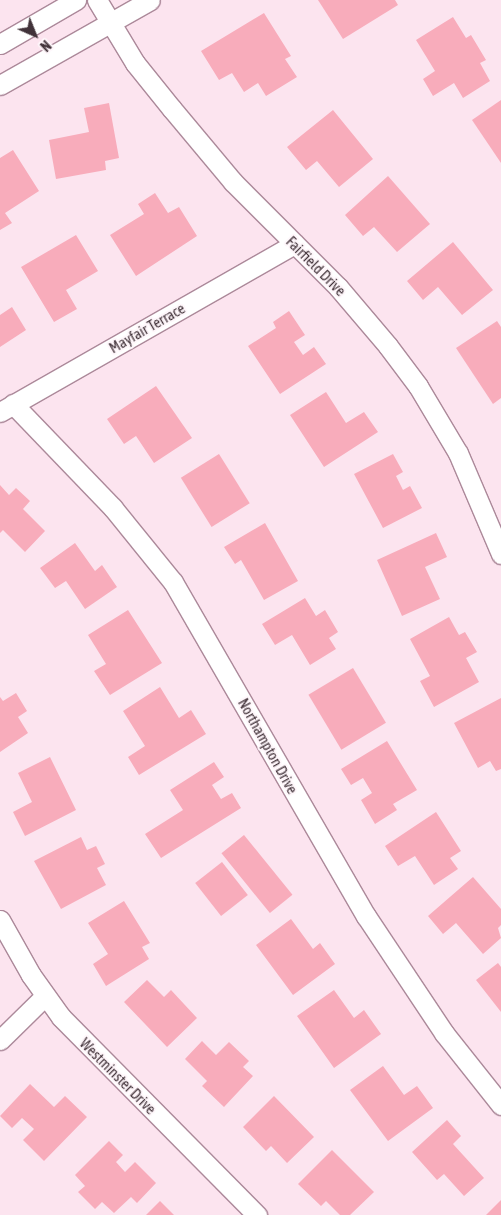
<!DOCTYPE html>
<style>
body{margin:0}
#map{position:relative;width:501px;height:1215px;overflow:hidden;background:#fce4ef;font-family:"Asap Condensed",sans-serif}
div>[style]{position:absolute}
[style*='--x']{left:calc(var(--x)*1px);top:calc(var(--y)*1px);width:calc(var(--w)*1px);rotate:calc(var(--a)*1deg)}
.building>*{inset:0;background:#f8acbb;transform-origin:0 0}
.roads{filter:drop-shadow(1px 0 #ac899a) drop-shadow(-1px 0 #ac899a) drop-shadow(0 1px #ac899a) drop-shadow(0 -1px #ac899a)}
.minor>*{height:19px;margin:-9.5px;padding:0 9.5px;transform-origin:9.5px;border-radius:9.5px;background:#fff}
span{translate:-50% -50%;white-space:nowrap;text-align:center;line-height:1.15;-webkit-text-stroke:4px #fef6fa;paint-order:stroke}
.street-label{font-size:15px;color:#413239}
.north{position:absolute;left:10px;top:10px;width:50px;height:50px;-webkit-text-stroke:4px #fef6fa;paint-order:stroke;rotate:136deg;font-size:14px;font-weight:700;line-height:20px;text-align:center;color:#413239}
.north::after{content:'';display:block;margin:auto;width:18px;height:22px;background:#413239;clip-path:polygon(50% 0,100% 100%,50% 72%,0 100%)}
</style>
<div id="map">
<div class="building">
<div style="clip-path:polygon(318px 0,395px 0,398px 5px,343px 39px)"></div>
<div style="clip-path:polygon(264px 13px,291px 56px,285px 59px,297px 77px,266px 96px,258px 83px,244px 92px,232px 73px,219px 80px,201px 51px)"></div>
<div style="clip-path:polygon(453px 17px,466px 38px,471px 35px,486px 60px,480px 63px,490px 81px,463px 98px,454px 83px,433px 96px,423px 79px,435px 71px,416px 40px)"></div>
<div style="clip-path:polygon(501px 100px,501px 163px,472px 120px)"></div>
<div style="clip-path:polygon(109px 103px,119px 158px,105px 161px,106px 170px,56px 179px,49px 140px,89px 132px,84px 108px)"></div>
<div style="clip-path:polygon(333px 110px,373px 159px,339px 187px,317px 161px,306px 170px,287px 147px)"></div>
<div style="clip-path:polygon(13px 150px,39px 191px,5px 213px,12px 223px,0 230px,0 158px)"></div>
<div style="clip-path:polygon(388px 176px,430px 224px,397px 252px,374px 227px,363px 236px,345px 215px)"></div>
<div style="clip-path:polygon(155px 193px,168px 213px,179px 207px,197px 236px,136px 276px,110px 235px,144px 214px,138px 204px)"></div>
<div style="clip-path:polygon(76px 235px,98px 271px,66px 290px,77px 309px,54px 322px,21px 267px)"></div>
<div style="clip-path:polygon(453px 242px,493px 290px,462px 315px,438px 287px,423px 300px,407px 281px)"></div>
<div style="clip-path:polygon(12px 307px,26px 330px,0 347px,0 315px)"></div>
<div style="clip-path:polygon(289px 311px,305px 335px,294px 342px,303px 355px,314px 347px,326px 364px,280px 394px,248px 346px,276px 328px,273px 322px)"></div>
<div style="clip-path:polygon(497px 321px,501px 327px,501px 398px,493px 404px,456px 348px)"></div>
<div style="clip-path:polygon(156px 386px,192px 438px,154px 463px,136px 436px,124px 444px,107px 419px)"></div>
<div style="clip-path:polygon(326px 392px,346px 423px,364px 412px,378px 432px,324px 467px,290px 415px)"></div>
<div style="left:219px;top:454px;width:58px;height:45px;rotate:58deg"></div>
<div style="clip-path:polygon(393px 454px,403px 472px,396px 476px,403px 490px,410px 486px,422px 508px,383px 528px,354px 474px)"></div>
<div style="clip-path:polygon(0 485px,9px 495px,16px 488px,30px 501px,23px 509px,45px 531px,25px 552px,3px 530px,0 533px)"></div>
<div style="clip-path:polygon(265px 523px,298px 581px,264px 600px,241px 560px,235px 564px,224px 547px)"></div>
<div style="clip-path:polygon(436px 533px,447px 557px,425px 567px,440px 599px,402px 616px,377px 560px)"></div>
<div style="clip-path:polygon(75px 543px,95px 571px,102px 565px,117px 587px,85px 609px,66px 581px,55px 588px,40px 568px)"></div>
<div style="clip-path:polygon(305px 598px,316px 616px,325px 610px,338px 632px,329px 638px,336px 649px,310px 665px,292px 635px,275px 645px,262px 624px)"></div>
<div style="clip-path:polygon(128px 610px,162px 663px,110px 695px,94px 671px,106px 664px,88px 635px)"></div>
<div style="clip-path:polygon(449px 617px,459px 635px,465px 632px,477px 652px,466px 658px,479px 682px,434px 707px,420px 681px,430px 676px,410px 639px)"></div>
<div style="left:353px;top:668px;width:64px;height:52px;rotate:59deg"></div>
<div style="clip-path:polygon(160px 687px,179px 718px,191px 710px,206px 734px,139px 775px,128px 757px,145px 746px,123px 711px)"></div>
<div style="clip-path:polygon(16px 693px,27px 711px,18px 717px,28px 733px,0 752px,0 697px,3px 701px)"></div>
<div style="clip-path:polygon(501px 698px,501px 769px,496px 771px,490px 761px,478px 768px,454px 723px)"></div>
<div style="clip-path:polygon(387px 741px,417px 790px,393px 804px,397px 810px,375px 824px,361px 800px,372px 793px,363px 778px,351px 785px,341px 769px)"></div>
<div style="clip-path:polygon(50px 757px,76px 810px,25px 836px,13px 812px,32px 802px,18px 773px)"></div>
<div style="clip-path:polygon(214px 762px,224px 777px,212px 785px,221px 799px,232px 793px,241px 808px,161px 858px,145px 834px,183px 810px,170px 790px)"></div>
<div style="clip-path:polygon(436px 812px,461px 851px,450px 858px,458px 869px,434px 885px,415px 856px,398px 866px,385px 846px)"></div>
<div style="left:244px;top:835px;width:77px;height:29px;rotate:51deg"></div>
<div style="clip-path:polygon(81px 837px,87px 850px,96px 846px,105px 864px,97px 868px,106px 885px,61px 909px,34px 861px)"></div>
<div style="left:222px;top:862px;width:42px;height:34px;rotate:52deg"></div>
<div style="clip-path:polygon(473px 877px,501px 909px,501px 925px,498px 928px,501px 938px,483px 954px,456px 923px,443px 934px,428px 916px)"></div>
<div style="clip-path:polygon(124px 901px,150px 943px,142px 947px,149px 959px,106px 986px,93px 964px,108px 954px,88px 923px)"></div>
<div style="clip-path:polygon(291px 919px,313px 949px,320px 943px,335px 964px,293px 995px,256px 945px)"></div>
<div style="clip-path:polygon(498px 963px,501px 967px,501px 1012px,476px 980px)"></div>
<div style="clip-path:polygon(147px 980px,164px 997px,171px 990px,197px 1018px,167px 1047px,124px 1002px)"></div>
<div style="clip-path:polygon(334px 990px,354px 1018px,364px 1010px,381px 1034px,334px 1068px,297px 1016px)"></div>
<div style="clip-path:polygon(202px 1041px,216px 1055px,229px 1042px,249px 1061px,243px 1067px,253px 1076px,224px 1107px,202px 1086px,207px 1081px,185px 1059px)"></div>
<div style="clip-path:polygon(383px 1066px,404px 1095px,417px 1086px,433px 1108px,388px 1141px,350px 1090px)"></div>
<div style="clip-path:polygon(30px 1084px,54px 1107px,65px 1096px,87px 1117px,44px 1161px,23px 1140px,34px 1129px,22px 1118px,12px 1128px,0 1116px)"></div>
<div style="clip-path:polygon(274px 1096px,314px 1137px,287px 1163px,271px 1146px,266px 1151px,243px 1127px)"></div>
<div style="clip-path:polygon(447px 1120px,461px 1136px,453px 1144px,484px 1178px,464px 1196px,444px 1174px,437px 1180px,412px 1152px)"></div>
<div style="clip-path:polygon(109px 1141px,123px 1155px,116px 1162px,125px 1172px,135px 1162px,156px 1183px,137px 1203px,131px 1197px,114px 1213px,102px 1202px,95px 1209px,78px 1192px,85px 1186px,75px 1175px)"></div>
<div style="clip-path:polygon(332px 1150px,374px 1192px,350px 1215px,340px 1215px,326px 1201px,321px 1206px,298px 1184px)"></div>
<div style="clip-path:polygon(501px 1200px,501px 1215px,486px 1215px)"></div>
<div style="clip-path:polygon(160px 1201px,174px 1215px,146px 1215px)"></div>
</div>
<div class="roads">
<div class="minor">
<div style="--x:97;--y:0;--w:74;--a:58.9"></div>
<div style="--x:135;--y:63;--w:59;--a:51.2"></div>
<div style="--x:172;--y:109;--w:95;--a:50.1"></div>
<div style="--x:233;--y:182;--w:148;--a:45"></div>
<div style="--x:338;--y:287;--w:77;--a:49.7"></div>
<div style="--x:388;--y:346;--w:50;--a:53.1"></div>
<div style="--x:418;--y:386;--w:78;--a:59.2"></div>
<div style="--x:458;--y:453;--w:110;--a:66.9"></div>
<div style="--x:0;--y:44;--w:88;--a:-30.1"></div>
<div style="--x:0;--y:85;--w:172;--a:-29.5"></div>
<div style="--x:13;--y:404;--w:144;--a:46.1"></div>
<div style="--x:113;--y:508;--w:95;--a:51"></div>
<div style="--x:173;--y:582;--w:386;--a:60"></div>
<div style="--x:366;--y:916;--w:141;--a:56.3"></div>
<div style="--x:444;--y:1033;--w:92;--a:51.6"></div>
<div style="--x:0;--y:412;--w:339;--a:-29.7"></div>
<div style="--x:0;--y:920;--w:63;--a:60.6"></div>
<div style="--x:31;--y:975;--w:52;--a:54.5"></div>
<div style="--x:61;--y:1017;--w:279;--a:45.3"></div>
<div style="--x:0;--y:1040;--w:63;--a:-44.4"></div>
</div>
</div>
<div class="street-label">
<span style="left:316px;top:266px;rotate:45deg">Fairfield Drive</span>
<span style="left:147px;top:328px;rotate:-30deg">Mayfair Terrace</span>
<span style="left:268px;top:746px;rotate:61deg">Northampton Drive</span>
<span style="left:118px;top:1076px;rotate:45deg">Westminster Drive</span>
</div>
<div class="north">N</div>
</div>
